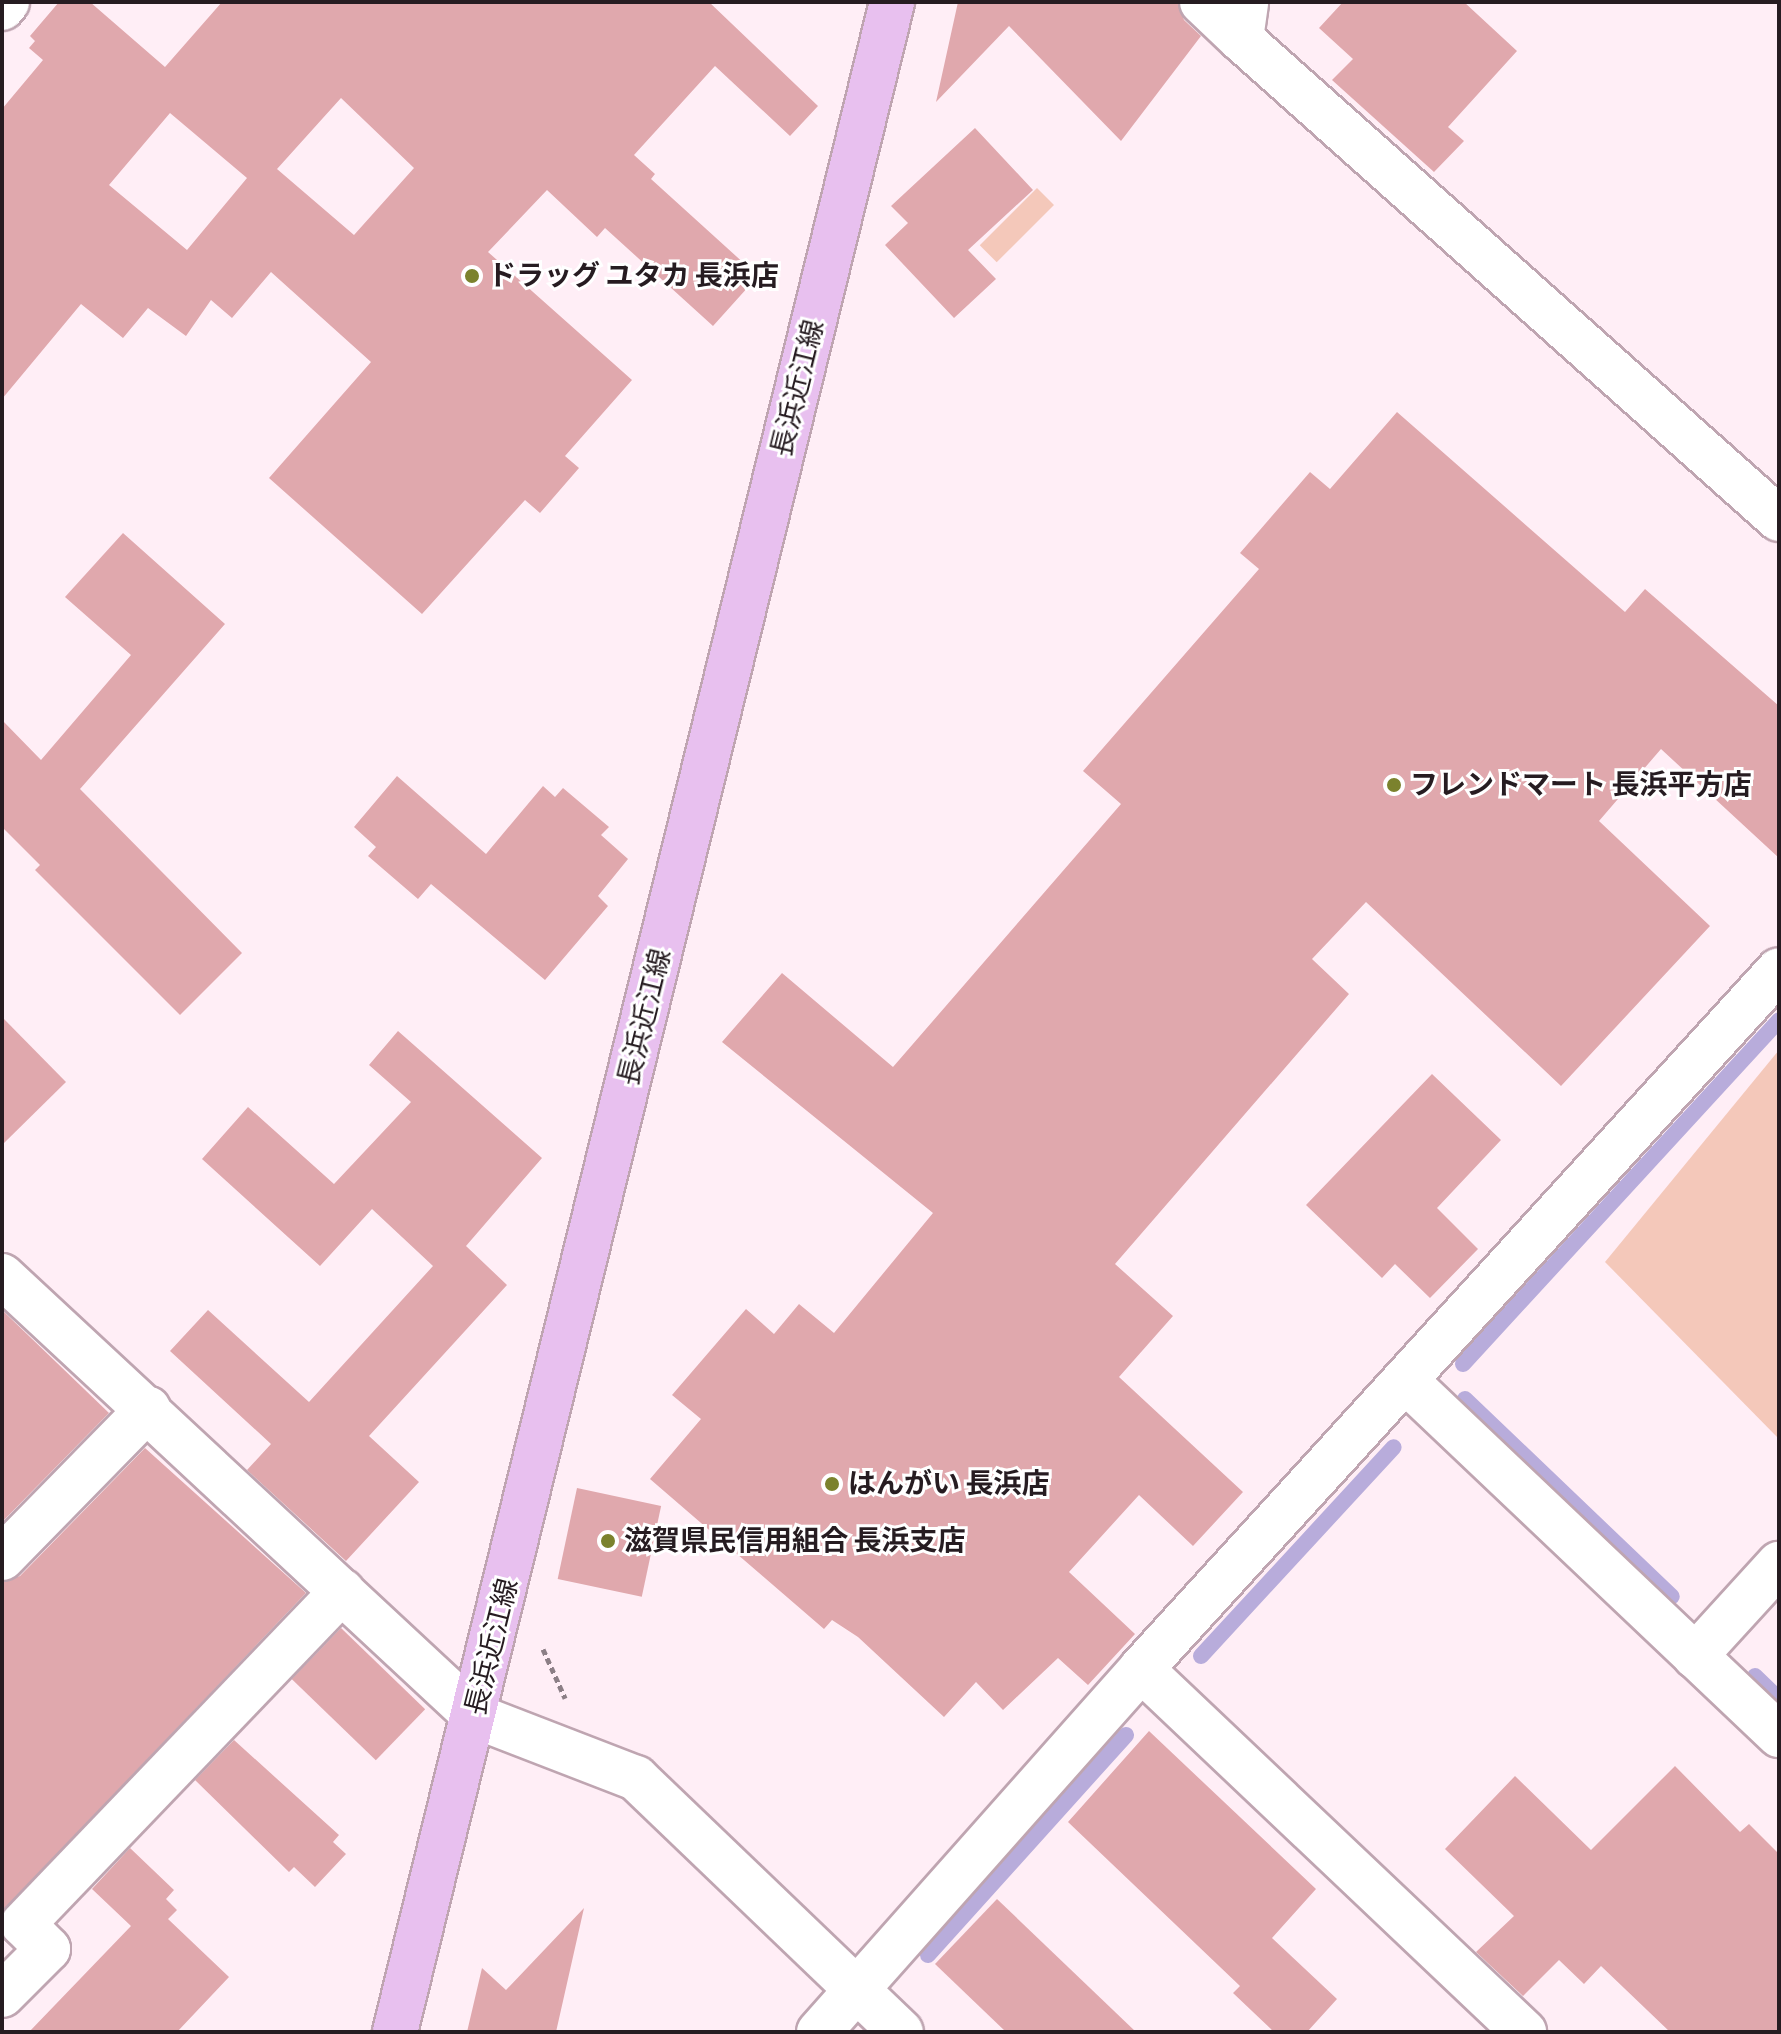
<!DOCTYPE html>
<meta charset="utf-8">
<style>
body{margin:0}
#map{position:relative;width:1781px;height:2034px;overflow:hidden;background:#ffeef6;font-family:"Crimson Pro","Noto Sans JP",serif}
div>[style]{position:absolute}
[style*='--x']{left:calc(var(--x)*1px);top:calc(var(--y)*1px);width:calc(var(--w)*1px);rotate:calc(var(--a)*1deg)}
.green>*{inset:0;background:#f4c8ba;transform-origin:0 0}
.stream>*{height:16px;margin:-8px;padding:0 8px;transform-origin:8px;border-radius:8px;background:#b8acdb}
.building>*{inset:0;background:#e0a8ad;transform-origin:0 0}
.path>*{height:5px;margin-top:-2.5px;transform-origin:0;background:repeating-linear-gradient(90deg,#8c7f86 0 6px,transparent 0 10px)}
.roads{filter:drop-shadow(2px 0 #bfa5b1) drop-shadow(-2px 0 #bfa5b1) drop-shadow(0 2px #bfa5b1) drop-shadow(0 -2px #bfa5b1)}
.minor>*{height:44px;margin:-22px;padding:0 22px;transform-origin:22px;border-radius:22px;background:#fff}
.major>*{height:44px;margin:-22px;padding:0 22px;transform-origin:22px;border-radius:22px;background:#e8c0ef}
.dots>*{width:22px;height:22px;translate:-50% -50%;box-sizing:border-box;border:4px solid #fff;border-radius:50%}
span{translate:-50% -50%;white-space:nowrap;text-align:center;line-height:1.15;-webkit-text-stroke:6px #fff;paint-order:stroke}
.poi-label{font-size:28px;color:#261c21;font-weight:700}
.left{translate:0 -50%;text-align:left}
.street-label{font-size:28px;color:#261c21}
.frame{position:absolute;inset:0;border:4px solid #261c21;pointer-events:none}
</style>
<div id="map">
<div class="green">
<div style="left:1037px;top:188px;width:24px;height:81px;rotate:45deg"></div>
<div style="clip-path:polygon(1779px 1050px,1779px 1439px,1605px 1262px)"></div>
</div>
<div class="stream">
<div style="--x:1463;--y:1364;--w:467;--a:-47.4"></div>
<div style="--x:1465;--y:1399;--w:286;--a:43.7"></div>
<div style="--x:1201;--y:1656;--w:284;--a:-47.3"></div>
<div style="--x:1755;--y:1676;--w:33;--a:44"></div>
<div style="--x:928;--y:1955;--w:296;--a:-48"></div>
</div>
<div class="building">
<div style="clip-path:polygon(evenodd,59px 2px,90px 2px,165px 67px,222px 2px,709px 2px,818px 106px,790px 136px,715px 66px,634px 155px,655px 174px,651px 179px,758px 276px,713px 326px,605px 228px,597px 237px,547px 190px,488px 252px,632px 380px,565px 456px,579px 468px,540px 513px,525px 500px,422px 614px,269px 478px,371px 362px,271px 272px,232px 318px,211px 300px,186px 336px,148px 308px,123px 338px,81px 304px,2px 399px,2px 109px,43px 60px,29px 48px,35px 41px,30px 36px,59px 2px,341px 98px,414px 168px,354px 235px,277px 169px,341px 98px,59px 2px,170px 113px,247px 178px,187px 250px,109px 185px,170px 113px)"></div>
<div style="clip-path:polygon(958px 2px,1178px 2px,1184px 20px,1201px 36px,1121px 141px,1009px 26px,936px 102px)"></div>
<div style="clip-path:polygon(1343px 2px,1464px 2px,1517px 51px,1448px 127px,1464px 141px,1434px 172px,1332px 80px,1353px 59px,1319px 28px)"></div>
<div style="clip-path:polygon(975px 128px,1033px 190px,968px 250px,996px 279px,954px 318px,885px 245px,908px 223px,891px 206px)"></div>
<div style="clip-path:polygon(1397px 412px,1625px 612px,1645px 589px,1779px 706px,1779px 858px,1661px 749px,1599px 821px,1710px 926px,1561px 1086px,1366px 902px,1312px 959px,1349px 994px,1115px 1264px,1173px 1316px,1119px 1377px,1243px 1492px,1193px 1546px,1139px 1495px,1069px 1572px,1135px 1634px,1088px 1685px,1058px 1658px,1003px 1710px,976px 1682px,944px 1717px,858px 1637px,832px 1620px,824px 1629px,650px 1479px,701px 1419px,672px 1395px,746px 1309px,774px 1334px,799px 1304px,834px 1333px,933px 1213px,722px 1042px,782px 973px,893px 1067px,1121px 804px,1083px 771px,1259px 569px,1240px 553px,1310px 472px,1330px 489px)"></div>
<div style="clip-path:polygon(123px 533px,225px 624px,80px 789px,242px 953px,180px 1015px,35px 870px,40px 865px,2px 827px,2px 720px,41px 760px,131px 655px,65px 597px)"></div>
<div style="clip-path:polygon(397px 776px,486px 854px,543px 786px,555px 797px,563px 788px,609px 827px,601px 835px,628px 859px,598px 896px,608px 906px,545px 980px,431px 884px,418px 899px,368px 856px,376px 847px,354px 827px)"></div>
<div style="clip-path:polygon(2px 1017px,66px 1082px,2px 1145px)"></div>
<div style="clip-path:polygon(398px 1031px,542px 1158px,466px 1246px,507px 1285px,369px 1436px,419px 1482px,346px 1561px,247px 1470px,271px 1444px,170px 1351px,208px 1310px,309px 1402px,433px 1266px,372px 1209px,320px 1266px,202px 1159px,248px 1107px,334px 1184px,411px 1102px,369px 1065px)"></div>
<div style="clip-path:polygon(1432px 1074px,1501px 1140px,1437px 1208px,1478px 1249px,1430px 1298px,1395px 1264px,1382px 1278px,1306px 1205px)"></div>
<div style="clip-path:polygon(2px 1310px,109px 1413px,2px 1522px)"></div>
<div style="clip-path:polygon(145px 1448px,306px 1593px,2px 1912px,2px 1582px,20px 1576px)"></div>
<div style="left:577px;top:1488px;width:86px;height:93px;rotate:12deg"></div>
<div style="left:341px;top:1628px;width:117px;height:71px;rotate:44deg"></div>
<div style="clip-path:polygon(1149px 1731px,1316px 1889px,1272px 1938px,1337px 1999px,1307px 2032px,1274px 2032px,1233px 1993px,1240px 1986px,1068px 1822px)"></div>
<div style="clip-path:polygon(234px 1740px,339px 1835px,333px 1842px,346px 1854px,315px 1887px,294px 1867px,289px 1872px,195px 1780px)"></div>
<div style="clip-path:polygon(1675px 1766px,1740px 1832px,1749px 1824px,1779px 1854px,1779px 2032px,1670px 2032px,1601px 1966px,1584px 1984px,1559px 1960px,1523px 1996px,1476px 1952px,1514px 1916px,1445px 1849px,1515px 1776px,1591px 1850px)"></div>
<div style="clip-path:polygon(130px 1848px,174px 1890px,166px 1899px,177px 1910px,168px 1919px,229px 1977px,177px 2032px,29px 2032px,131px 1926px,92px 1889px)"></div>
<div style="clip-path:polygon(997px 1899px,1136px 2032px,1006px 2032px,935px 1964px)"></div>
<div style="clip-path:polygon(584px 1908px,556px 2032px,467px 2032px,482px 1968px,506px 1990px)"></div>
</div>
<div class="path">
<div style="--x:543;--y:1649;--w:54;--a:65.8"></div>
</div>
<div class="roads">
<div class="minor">
<div style="--x:1202;--y:2;--w:54;--a:43.5"></div>
<div style="--x:1241;--y:39;--w:37;--a:-82"></div>
<div style="--x:2;--y:8;--w:8;--a:-50"></div>
<div style="--x:1241;--y:39;--w:721;--a:41.74"></div>
<div style="--x:2;--y:1276;--w:646;--a:42.93"></div>
<div style="--x:475;--y:1716;--w:173;--a:21.1"></div>
<div style="--x:636;--y:1778;--w:367;--a:43.8"></div>
<div style="--x:1407;--y:1382;--w:513;--a:43.5"></div>
<div style="--x:2;--y:1558;--w:209;--a:-45.6"></div>
<div style="--x:1695;--y:1656;--w:125;--a:-47.6"></div>
<div style="--x:1141;--y:1669;--w:528;--a:43.46"></div>
<div style="--x:2;--y:1995;--w:65;--a:-45"></div>
<div style="--x:48;--y:1949;--w:35;--a:-135"></div>
<div style="--x:23;--y:1924;--w:461;--a:-46.2"></div>
<div style="--x:819;--y:2032;--w:485;--a:-48.4"></div>
<div style="--x:1141;--y:1669;--w:946;--a:-47.61"></div>
</div>
<div class="major">
<div style="--x:395;--y:2032;--w:2090;--a:-76.24"></div>
</div>
</div>
<div class="dots">
<div style="left:472px;top:276px;background:#7b822d"></div>
<div style="left:1394px;top:785px;background:#7b822d"></div>
<div style="left:832px;top:1484px;background:#7b822d"></div>
<div style="left:608px;top:1541px;background:#7b822d"></div>
</div>
<div class="poi-label">
<span class="left" style="left:488px;top:276px">ドラッグ ユタカ 長浜店</span>
<span class="left" style="left:1410px;top:785px">フレンドマート 長浜平方店</span>
<span class="left" style="left:848px;top:1484px">はんがい 長浜店</span>
<span class="left" style="left:624px;top:1541px">滋賀県民信用組合 長浜支店</span>
</div>
<div class="street-label">
<span style="left:798px;top:388px;rotate:-76deg">長浜近江線</span>
<span style="left:645px;top:1017px;rotate:-76deg">長浜近江線</span>
<span style="left:492px;top:1647px;rotate:-76deg">長浜近江線</span>
</div>
<div class="frame"></div>
</div>
